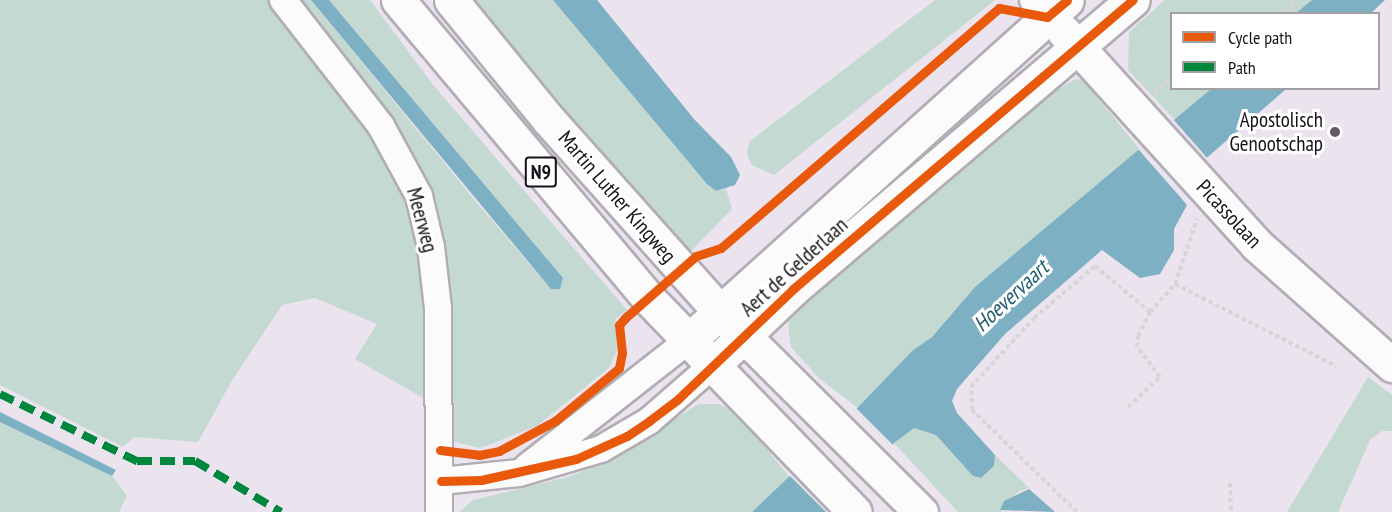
<!DOCTYPE html>
<style>
body{margin:0}
#map{position:relative;width:1392px;height:512px;overflow:hidden;background:#ebe3ee;font-family:"PT Sans Narrow",sans-serif}
div>[style]{position:absolute}
[style*='--x']{left:calc(var(--x)*1px);top:calc(var(--y)*1px);width:calc(var(--w)*1px);rotate:calc(var(--a)*1deg)}
.green>*{inset:0;background:#c4d9d1}
.water>*{inset:0;background:#7db0c3}
.pier>*{inset:0;background:#ebe3ee}
.path>*{height:4px;margin-top:-2px;transform-origin:0;background:repeating-linear-gradient(90deg,#d7d5d8 0 4.5px,transparent 0 7.5px)}
.roads{filter:drop-shadow(2px 0 #b2adb5) drop-shadow(-2px 0 #b2adb5) drop-shadow(0 2px #b2adb5) drop-shadow(0 -2px #b2adb5)}
.street>*{height:26px;margin:-13px;padding:0 13px;transform-origin:13px;border-radius:13px;background:#fcfbfc}
.secondary>*{height:33px;margin:-16.5px;padding:0 16.5px;transform-origin:16.5px;border-radius:16.5px;background:#fcfbfc}
.highway>*{height:33px;margin:-16.5px;padding:0 16.5px;transform-origin:16.5px;border-radius:16.5px;background:#fcfbfc}
.quiet>*{height:8px;margin-top:-4px;transform-origin:0;background:repeating-linear-gradient(90deg,#00873e 0 15px,transparent 0 23px)}
.cycleway>*{height:9px;margin:-4.5px;padding:0 4.5px;transform-origin:4.5px;border-radius:4.5px;background:#e8590c}
.dots>*{width:16px;height:16px;translate:-50% -50%;box-sizing:border-box;border:3px solid #fff;border-radius:50%}
span{translate:-50% -50%;white-space:nowrap;text-align:center;line-height:1.15;-webkit-text-stroke:6px #fff;paint-order:stroke}
.shield-label span{padding:2px 4px;background:#fff;border:2px solid;border-radius:4px;-webkit-text-stroke-width:0}
.shield-label{font-size:20px;color:#171219;font-weight:700}
.poi-label{font-size:21px;color:#171219}
.right{translate:-100% -50%;text-align:right}
.street-label{font-size:21px;color:#171219}
.water-label{font-size:22px;color:#205d6f;font-style:italic}
.legend{position:absolute;left:1170px;top:12px;width:210px;height:78px;box-sizing:border-box;background:#fff;border:2px solid #a2a0a3;margin:0;padding:8px 10px;list-style:none;font-size:18px;color:#171219}
.legend li{display:flex;align-items:center;gap:12px;height:30px}
.legend b{width:30px;border:2px solid #a2a0a3}
</style>
<div id="map">
<div class="green">
<div style="clip-path:polygon(0 0,271px 0,365px 119px,405px 190px,423px 255px,429px 391px,425px 399px,355px 359px,377px 324px,315px 298px,282px 305px,231px 382px,198px 442px,134px 437px,123px 447px,0 385px)"></div>
<div style="clip-path:polygon(293px 0,311px 0,472px 197px,551px 289px,558px 289px,563px 278px,329px 0,370px 0,434px 86px,627px 310px,615px 319px,617px 350px,609px 368px,537px 426px,480px 448px,448px 440px,441px 251px)"></div>
<div style="clip-path:polygon(469px 0,553px 0,707px 183px,716px 191px,726px 189px,732px 209px,687px 255px)"></div>
<div style="clip-path:polygon(935px 0,995px 0,774px 175px,752px 165px,747px 155px,749px 142px)"></div>
<div style="clip-path:polygon(1165px 0,1312px 0,1296px 13px,1172px 14px,1172px 88px,1211px 89px,1175px 120px,1128px 70px,1129px 32px)"></div>
<div style="clip-path:polygon(1076px 79px,1084px 81px,1141px 151px,975px 287px,932px 337px,912px 351px,858px 408px,820px 379px,791px 347px,788px 325px,794px 303px,858px 245px,1046px 96px)"></div>
<div style="clip-path:polygon(1368px 377px,1392px 395px,1392px 431px,1382px 431px,1370px 440px,1338px 512px,1287px 512px)"></div>
<div style="clip-path:polygon(699px 404px,718px 404px,736px 411px,790px 478px,752px 512px,459px 512px,473px 500px,568px 477px,598px 465px)"></div>
<div style="clip-path:polygon(0 422px,112px 476px,127px 496px,119px 512px,0 512px)"></div>
<div style="clip-path:polygon(914px 428px,936px 435px,973px 476px,981px 478px,994px 466px,995px 455px,1029px 488px,1019px 491px,1000px 509px,1002px 512px,958px 512px,894px 443px)"></div>
</div>
<div class="water">
<div style="clip-path:polygon(311px 0,329px 0,563px 278px,560px 289px,551px 289px)"></div>
<div style="clip-path:polygon(553px 0,597px 0,694px 119px,731px 157px,740px 175px,735px 185px,716px 191px,707px 184px)"></div>
<div style="clip-path:polygon(1312px 0,1385px 0,1371px 13px,1296px 13px)"></div>
<div style="clip-path:polygon(1211px 89px,1286px 89px,1173px 187px,1187px 205px,1174px 229px,1174px 250px,1160px 274px,1140px 278px,1102px 250px,1005px 334px,957px 389px,952px 401px,957px 413px,995px 455px,994px 466px,981px 478px,973px 476px,936px 435px,914px 428px,894px 443px,826px 512px,752px 512px,819px 448px,912px 351px,932px 337px,975px 287px)"></div>
<div style="clip-path:polygon(0 412px,116px 470px,112px 476px,0 422px)"></div>
<div style="clip-path:polygon(1029px 489px,1055px 512px,1000px 510px,1004px 501px)"></div>
</div>
<div class="pier">
<div style="clip-path:polygon(1172px 118px,1209px 160px,1177px 188px,1189px 207px,1138px 149px)"></div>
<div style="clip-path:polygon(855px 407px,895px 447px,830px 512px,826px 512px,789px 475px)"></div>
</div>
<div class="path">
<div style="--x:1279;--y:14;--w:23;--a:-38"></div>
<div style="--x:1154;--y:94;--w:25;--a:-43"></div>
<div style="--x:1175;--y:284;--w:181;--a:27"></div>
<div style="--x:1128;--y:407;--w:44;--a:-43.2"></div>
<div style="--x:1160;--y:377;--w:38;--a:-127"></div>
<div style="--x:1137;--y:347;--w:11;--a:-85"></div>
<div style="--x:1138;--y:336;--w:27;--a:-63"></div>
<div style="--x:1150;--y:312;--w:38;--a:-48"></div>
<div style="--x:1175;--y:284;--w:69;--a:-71.3"></div>
<div style="--x:1230;--y:483;--w:29;--a:88"></div>
<div style="--x:1077;--y:512;--w:146;--a:-135.8"></div>
<div style="--x:972;--y:410;--w:23;--a:-92"></div>
<div style="--x:971;--y:387;--w:93;--a:-47.6"></div>
<div style="--x:1034;--y:318;--w:80;--a:-40.4"></div>
<div style="--x:1095;--y:266;--w:72;--a:39.9"></div>
</div>
<div class="roads">
<div class="street">
<div style="--x:283;--y:0;--w:160;--a:52.1"></div>
<div style="--x:381;--y:126;--w:80;--a:61.5"></div>
<div style="--x:419;--y:196;--w:52;--a:76.8"></div>
<div style="--x:431;--y:247;--w:61;--a:83.5"></div>
<div style="--x:438;--y:308;--w:204;--a:89.7"></div>
<div style="--x:1033;--y:0;--w:22;--a:51"></div>
<div style="--x:527;--y:467;--w:206;--a:-38.1"></div>
<div style="--x:441;--y:481;--w:78;--a:-5.9"></div>
<div style="--x:519;--y:473;--w:85;--a:-16.3"></div>
<div style="--x:601;--y:449;--w:56;--a:-30.3"></div>
<div style="--x:649;--y:421;--w:85;--a:-41.2"></div>
</div>
<div class="secondary">
<div style="--x:1064;--y:32;--w:287;--a:47.8"></div>
<div style="--x:1257;--y:245;--w:181;--a:41.6"></div>
<div style="--x:689;--y:340;--w:508;--a:-41.97"></div>
<div style="--x:713;--y:365;--w:110;--a:-43.5"></div>
<div style="--x:793;--y:289;--w:446;--a:-40.4"></div>
</div>
<div class="highway">
<div style="--x:398;--y:0;--w:390;--a:50"></div>
<div style="--x:649;--y:299;--w:296;--a:46"></div>
<div style="--x:451;--y:0;--w:155;--a:50.8"></div>
<div style="--x:549;--y:120;--w:257;--a:48.3"></div>
<div style="--x:720;--y:312;--w:284;--a:44.9"></div>
</div>
</div>
<div class="quiet">
<div style="--x:0;--y:394;--w:153;--a:26.1"></div>
<div style="--x:137;--y:461;--w:58;--a:0"></div>
<div style="--x:195;--y:461;--w:100;--a:30.7"></div>
</div>
<div class="cycleway">
<div style="--x:440;--y:450;--w:39;--a:7"></div>
<div style="--x:479;--y:455;--w:20;--a:-11"></div>
<div style="--x:499;--y:451;--w:64;--a:-28.2"></div>
<div style="--x:555;--y:421;--w:83;--a:-39.6"></div>
<div style="--x:619;--y:368;--w:15;--a:-79"></div>
<div style="--x:622;--y:353;--w:28;--a:-96"></div>
<div style="--x:619;--y:325;--w:9;--a:-49"></div>
<div style="--x:625;--y:318;--w:94;--a:-41.1"></div>
<div style="--x:696;--y:256;--w:26;--a:-18"></div>
<div style="--x:721;--y:248;--w:367;--a:-40.8"></div>
<div style="--x:999;--y:8;--w:49;--a:10.6"></div>
<div style="--x:1047;--y:17;--w:26;--a:-40"></div>
<div style="--x:441;--y:481;--w:40;--a:-1.4"></div>
<div style="--x:481;--y:480;--w:97;--a:-12.5"></div>
<div style="--x:576;--y:459;--w:56;--a:-24.3"></div>
<div style="--x:627;--y:436;--w:27;--a:-34"></div>
<div style="--x:649;--y:421;--w:36;--a:-37"></div>
<div style="--x:678;--y:399;--w:159;--a:-43.7"></div>
<div style="--x:793;--y:289;--w:446;--a:-40.4"></div>
</div>
<div class="dots">
<div style="left:1335px;top:132px;background:#615b64"></div>
</div>
<div class="shield-label">
<span style="left:541px;top:172px">N9</span>
</div>
<div class="poi-label">
<span class="right" style="left:1323px;top:132px">Apostolisch<br>Genootschap</span>
</div>
<div class="street-label">
<span style="left:617px;top:197px;rotate:49deg">Martin Luther Kingweg</span>
<span style="left:1229px;top:214px;rotate:47deg">Picassolaan</span>
<span style="left:422px;top:220px;rotate:75deg">Meerweg</span>
<span style="left:794px;top:267px;rotate:-42deg">Aert de Gelderlaan</span>
</div>
<div class="water-label">
<span style="left:1011px;top:296px;rotate:-43deg">Hoevervaart</span>
</div>
<ul class="legend">
<li><b style="height:8px;background:#e8590c"></b>Cycle path</li>
<li><b style="height:8px;background:#00873e"></b>Path</li>
</ul>
</div>
